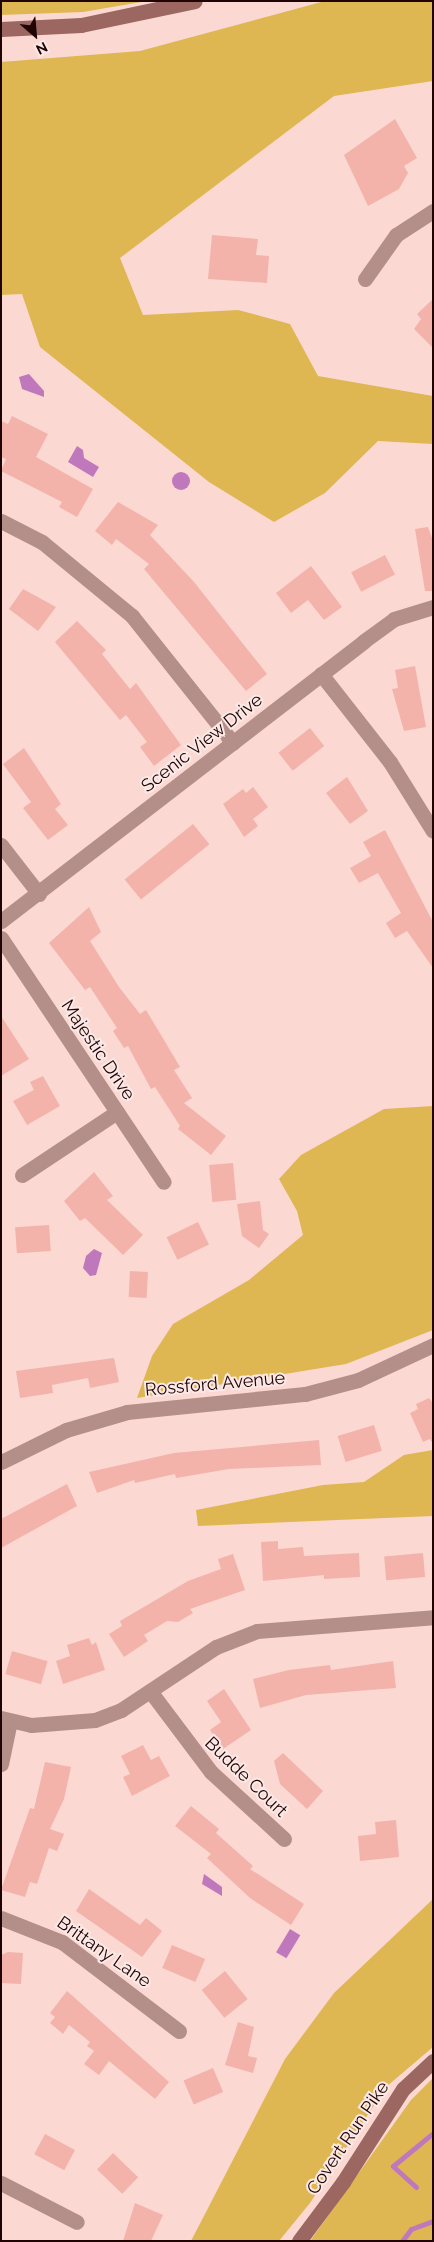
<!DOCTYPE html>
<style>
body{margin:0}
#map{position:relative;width:434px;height:2242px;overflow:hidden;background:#fbd8d2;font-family:Raleway,sans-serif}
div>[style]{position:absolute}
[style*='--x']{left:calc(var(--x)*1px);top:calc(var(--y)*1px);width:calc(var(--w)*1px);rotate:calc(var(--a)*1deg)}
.green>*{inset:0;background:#deb752}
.water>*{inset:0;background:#c078bd;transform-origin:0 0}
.round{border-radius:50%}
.stream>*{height:5px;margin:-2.5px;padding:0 2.5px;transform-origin:2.5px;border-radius:2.5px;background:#c078bd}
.building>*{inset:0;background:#f3b3aa;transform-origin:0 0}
.street>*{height:15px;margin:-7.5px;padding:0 7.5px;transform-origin:7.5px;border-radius:7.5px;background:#b48f8a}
.secondary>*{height:15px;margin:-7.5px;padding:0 7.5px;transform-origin:7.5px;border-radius:7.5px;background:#9b6760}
span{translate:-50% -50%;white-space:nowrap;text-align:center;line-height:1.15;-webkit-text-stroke:4px #fbe9e7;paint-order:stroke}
.street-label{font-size:18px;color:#200403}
.frame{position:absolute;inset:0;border:2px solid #200403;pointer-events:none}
.north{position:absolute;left:10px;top:10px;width:50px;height:50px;-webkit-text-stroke:4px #fbe9e7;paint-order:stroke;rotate:153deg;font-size:14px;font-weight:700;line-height:20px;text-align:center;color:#200403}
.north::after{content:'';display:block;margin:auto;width:18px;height:22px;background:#200403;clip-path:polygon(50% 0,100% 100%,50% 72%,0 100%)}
</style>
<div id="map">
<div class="green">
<div style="clip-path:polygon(1px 1px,147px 1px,83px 12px,1px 15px)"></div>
<div style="clip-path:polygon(325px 1px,433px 1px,433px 81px,334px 96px,120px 258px,143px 315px,238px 310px,290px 324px,318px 376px,433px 396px,433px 444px,378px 441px,325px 493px,274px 522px,209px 482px,40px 347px,22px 294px,1px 295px,1px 62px,140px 51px)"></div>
<div style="clip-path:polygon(433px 1106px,433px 1330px,346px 1364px,137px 1398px,152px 1356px,173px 1324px,249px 1280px,303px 1235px,297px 1211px,279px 1179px,301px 1155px,384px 1109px)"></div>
<div style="clip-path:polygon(433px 1450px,433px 1516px,198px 1526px,196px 1510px,323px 1485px,364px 1482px,404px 1455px)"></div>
<div style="clip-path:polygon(433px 1899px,433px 2047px,386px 2087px,310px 2203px,279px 2241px,191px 2241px,285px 2059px,334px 1993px)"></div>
<div style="clip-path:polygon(433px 2078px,433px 2241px,310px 2241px,411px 2100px)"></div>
</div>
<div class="water">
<div style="clip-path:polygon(29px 374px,44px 391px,44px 397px,22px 389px,19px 377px)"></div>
<div style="clip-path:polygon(77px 446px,83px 450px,84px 458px,99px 467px,93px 477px,68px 462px)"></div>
<div class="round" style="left:172px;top:472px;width:18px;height:18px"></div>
<div style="clip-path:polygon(94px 1249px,102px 1253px,96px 1275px,90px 1276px,83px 1268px,86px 1256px)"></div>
<div style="clip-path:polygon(204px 1874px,222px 1887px,222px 1896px,202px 1884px)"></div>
<div style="left:290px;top:1929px;width:12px;height:27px;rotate:31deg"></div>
</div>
<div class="stream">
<div style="--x:416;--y:2187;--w:31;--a:-138"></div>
<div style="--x:393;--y:2166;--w:52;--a:-39.5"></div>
<div style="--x:402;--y:2241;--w:15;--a:-53"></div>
<div style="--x:411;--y:2229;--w:23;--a:-20"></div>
</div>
<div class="building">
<div style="clip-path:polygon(395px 119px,417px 158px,404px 166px,408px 173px,399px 189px,368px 206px,344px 155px)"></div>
<div style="clip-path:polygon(212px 235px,258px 239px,256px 255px,269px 256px,267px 283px,208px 279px)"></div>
<div style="clip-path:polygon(433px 299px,433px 348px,414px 329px,421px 319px,417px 314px)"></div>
<div style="clip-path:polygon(12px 416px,48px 434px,36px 457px,93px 489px,77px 517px,59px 507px,62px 502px,1px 471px,6px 459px,1px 457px,1px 421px,8px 424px)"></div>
<div style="clip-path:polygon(118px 502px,158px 525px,150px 535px,194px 582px,267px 674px,246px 691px,144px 569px,149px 564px,116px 539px,112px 545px,95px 531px)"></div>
<div style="clip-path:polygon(428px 527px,433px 541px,433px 591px,425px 591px,415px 529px)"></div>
<div style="left:385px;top:555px;width:22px;height:38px;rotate:63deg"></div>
<div style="clip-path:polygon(311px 566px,342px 607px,324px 620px,308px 600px,291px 613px,276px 593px)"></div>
<div style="clip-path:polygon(23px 589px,56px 607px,38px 631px,9px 609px)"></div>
<div style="clip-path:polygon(77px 621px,106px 650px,102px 654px,130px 689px,136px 683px,181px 745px,154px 766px,140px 747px,147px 742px,126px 715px,120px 720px,55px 642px)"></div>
<div style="clip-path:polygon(415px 666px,426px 727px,404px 731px,392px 689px,398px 688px,395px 670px)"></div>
<div style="left:310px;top:728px;width:23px;height:40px;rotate:52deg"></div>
<div style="clip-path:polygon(24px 748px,61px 804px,55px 809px,68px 825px,48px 840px,23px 808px,31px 802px,3px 764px)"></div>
<div style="clip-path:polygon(347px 777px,368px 811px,350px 824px,326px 793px)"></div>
<div style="clip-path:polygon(253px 787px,268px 807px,253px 819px,258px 826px,244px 837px,223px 804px,243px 789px,246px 793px)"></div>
<div style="left:193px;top:824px;width:26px;height:88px;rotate:51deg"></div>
<div style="clip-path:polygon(385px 830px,433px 922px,433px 968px,407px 931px,395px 938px,386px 923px,401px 913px,378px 873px,359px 883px,350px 868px,371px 856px,363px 842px)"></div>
<div style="clip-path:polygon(89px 907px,101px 932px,90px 941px,119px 987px,140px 1014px,146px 1010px,167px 1045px,180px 1067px,174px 1070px,192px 1098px,184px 1103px,226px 1136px,211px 1155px,178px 1129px,180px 1126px,155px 1087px,151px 1089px,128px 1046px,124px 1048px,113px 1031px,117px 1028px,90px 987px,85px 990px,49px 943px)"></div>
<div style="clip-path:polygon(1px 1016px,29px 1059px,1px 1076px)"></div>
<div style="clip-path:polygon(43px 1076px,60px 1106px,27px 1125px,13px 1101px,34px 1090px,30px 1082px)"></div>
<div style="left:233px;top:1163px;width:37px;height:24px;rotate:85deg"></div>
<div style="clip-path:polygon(94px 1172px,113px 1196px,107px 1200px,143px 1235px,123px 1255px,85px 1218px,80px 1221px,64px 1201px)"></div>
<div style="clip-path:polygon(260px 1201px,263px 1230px,269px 1234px,259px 1248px,242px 1236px,237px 1204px)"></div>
<div style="left:198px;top:1222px;width:25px;height:35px;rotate:64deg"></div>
<div style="left:49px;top:1225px;width:26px;height:34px;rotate:86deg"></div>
<div style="left:130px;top:1271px;width:18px;height:26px;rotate:3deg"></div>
<div style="clip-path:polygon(114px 1358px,119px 1382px,90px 1388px,88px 1378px,52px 1385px,53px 1393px,20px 1398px,16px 1371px)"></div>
<div style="clip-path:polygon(429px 1398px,433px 1403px,433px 1444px,430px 1439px,423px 1442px,410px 1413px,418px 1409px,416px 1404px)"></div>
<div style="left:374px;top:1425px;width:27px;height:38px;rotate:73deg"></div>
<div style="clip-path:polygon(319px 1440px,321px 1465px,229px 1469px,176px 1478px,175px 1474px,135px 1483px,134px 1480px,97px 1493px,89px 1472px,174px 1453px)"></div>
<div style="clip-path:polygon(67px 1484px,77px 1506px,1px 1548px,1px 1519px)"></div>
<div style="clip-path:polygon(278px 1541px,278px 1549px,303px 1547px,304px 1556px,359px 1553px,360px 1577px,324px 1579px,324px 1575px,263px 1581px,261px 1542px)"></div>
<div style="left:423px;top:1553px;width:24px;height:39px;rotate:85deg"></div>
<div style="clip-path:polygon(233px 1554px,245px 1590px,190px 1609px,193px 1613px,178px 1622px,167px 1621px,144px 1635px,148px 1641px,124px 1657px,109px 1634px,122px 1626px,120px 1621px,188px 1581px,221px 1569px,218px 1559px)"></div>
<div style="clip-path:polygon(89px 1638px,92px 1645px,96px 1642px,105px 1670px,63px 1684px,56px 1661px,70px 1656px,67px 1645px)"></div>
<div style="left:12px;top:1651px;width:37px;height:24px;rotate:16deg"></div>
<div style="clip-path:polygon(393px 1661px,396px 1688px,306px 1695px,260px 1708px,253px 1679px,289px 1670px,330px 1665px,331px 1670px)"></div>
<div style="clip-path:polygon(224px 1689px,251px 1730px,223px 1749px,210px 1730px,221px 1722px,207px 1701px)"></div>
<div style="clip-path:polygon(143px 1745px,151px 1760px,159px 1756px,170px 1776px,132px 1796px,123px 1777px,130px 1774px,121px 1756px)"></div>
<div style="clip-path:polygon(283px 1753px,323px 1791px,307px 1809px,280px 1784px,274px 1761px)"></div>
<div style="clip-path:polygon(45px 1762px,71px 1767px,64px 1799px,50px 1829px,64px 1834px,57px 1851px,49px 1848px,37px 1884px,30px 1882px,25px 1897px,1px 1890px,30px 1808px,34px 1809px)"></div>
<div style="clip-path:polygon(191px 1806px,219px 1829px,216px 1833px,253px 1866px,250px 1869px,304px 1904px,291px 1925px,250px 1898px,207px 1858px,211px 1854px,175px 1826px)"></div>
<div style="clip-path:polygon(396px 1820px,399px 1857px,360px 1861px,358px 1836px,376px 1834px,375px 1822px)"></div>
<div style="clip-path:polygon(89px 1889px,140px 1925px,146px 1918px,162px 1931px,142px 1957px,76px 1911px)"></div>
<div style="left:172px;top:1945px;width:36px;height:25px;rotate:23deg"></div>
<div style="clip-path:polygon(8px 1952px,23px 1953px,21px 1984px,1px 1983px,1px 1955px)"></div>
<div style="left:225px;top:1971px;width:36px;height:30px;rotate:51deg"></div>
<div style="clip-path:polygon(67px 1991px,169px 2082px,155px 2099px,109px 2061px,99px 2075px,84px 2064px,94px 2051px,87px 2046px,90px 2042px,69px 2025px,63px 2034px,50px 2023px,55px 2017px,50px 2013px)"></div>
<div style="clip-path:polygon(238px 2022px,254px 2027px,248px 2056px,257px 2058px,253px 2073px,225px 2065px)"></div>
<div style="left:213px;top:2068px;width:26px;height:32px;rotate:67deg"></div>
<div style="left:45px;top:2134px;width:34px;height:23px;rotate:28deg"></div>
<div style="left:113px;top:2153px;width:35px;height:23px;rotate:44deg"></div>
<div style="clip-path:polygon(135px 2203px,163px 2215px,151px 2241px,123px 2241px)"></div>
</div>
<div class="street">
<div style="--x:365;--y:279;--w:54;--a:-54.8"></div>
<div style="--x:396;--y:235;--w:44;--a:-33"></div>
<div style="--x:1;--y:521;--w:46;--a:27.1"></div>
<div style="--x:42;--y:542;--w:117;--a:39.4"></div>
<div style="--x:132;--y:616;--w:162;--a:51.5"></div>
<div style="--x:321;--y:674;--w:112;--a:51.9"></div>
<div style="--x:390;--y:762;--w:81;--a:58.1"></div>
<div style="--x:1;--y:845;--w:62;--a:52.2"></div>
<div style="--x:1;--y:921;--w:458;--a:-37.6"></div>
<div style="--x:364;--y:641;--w:37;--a:-36"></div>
<div style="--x:394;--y:619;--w:41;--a:-17.1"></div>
<div style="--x:1;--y:938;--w:293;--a:56.3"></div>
<div style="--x:22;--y:1175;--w:114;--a:-33.6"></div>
<div style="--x:1;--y:1462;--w:72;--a:-26.2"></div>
<div style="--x:66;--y:1430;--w:64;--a:-16.4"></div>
<div style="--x:127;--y:1412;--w:179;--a:-5.8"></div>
<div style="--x:305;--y:1394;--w:55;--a:-14.8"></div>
<div style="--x:358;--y:1380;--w:83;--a:-25"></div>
<div style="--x:150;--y:1691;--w:101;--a:53"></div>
<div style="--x:211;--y:1772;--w:99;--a:42.5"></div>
<div style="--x:1;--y:1718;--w:31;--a:13"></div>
<div style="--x:31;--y:1725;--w:64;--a:-4.5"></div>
<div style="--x:95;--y:1720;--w:28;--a:-21"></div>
<div style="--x:121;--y:1710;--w:114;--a:-33.6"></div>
<div style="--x:216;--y:1647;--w:44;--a:-21.3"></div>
<div style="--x:257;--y:1631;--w:177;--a:-4.5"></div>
<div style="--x:1;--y:1764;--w:44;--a:-78.2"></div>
<div style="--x:1;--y:1918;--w:66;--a:21.5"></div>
<div style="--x:62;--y:1942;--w:147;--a:37.3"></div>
<div style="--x:1;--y:2183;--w:85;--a:27.2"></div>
</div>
<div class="secondary">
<div style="--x:1;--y:29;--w:80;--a:-2.9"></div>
<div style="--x:81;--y:25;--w:116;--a:-11.9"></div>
<div style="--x:299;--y:2241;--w:74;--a:-53.3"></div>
<div style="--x:343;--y:2182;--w:111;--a:-57.2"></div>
<div style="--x:403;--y:2089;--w:41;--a:-43"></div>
</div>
<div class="street-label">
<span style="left:202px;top:743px;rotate:-38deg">Scenic View Drive</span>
<span style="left:98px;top:1050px;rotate:56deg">Majestic Drive</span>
<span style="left:215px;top:1384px;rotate:-5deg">Rossford Avenue</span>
<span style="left:246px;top:1777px;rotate:44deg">Budde Court</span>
<span style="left:104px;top:1952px;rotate:35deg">Brittany Lane</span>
<span style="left:348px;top:2138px;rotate:-56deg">Covert Run Pike</span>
</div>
<div class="frame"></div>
<div class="north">N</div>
</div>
